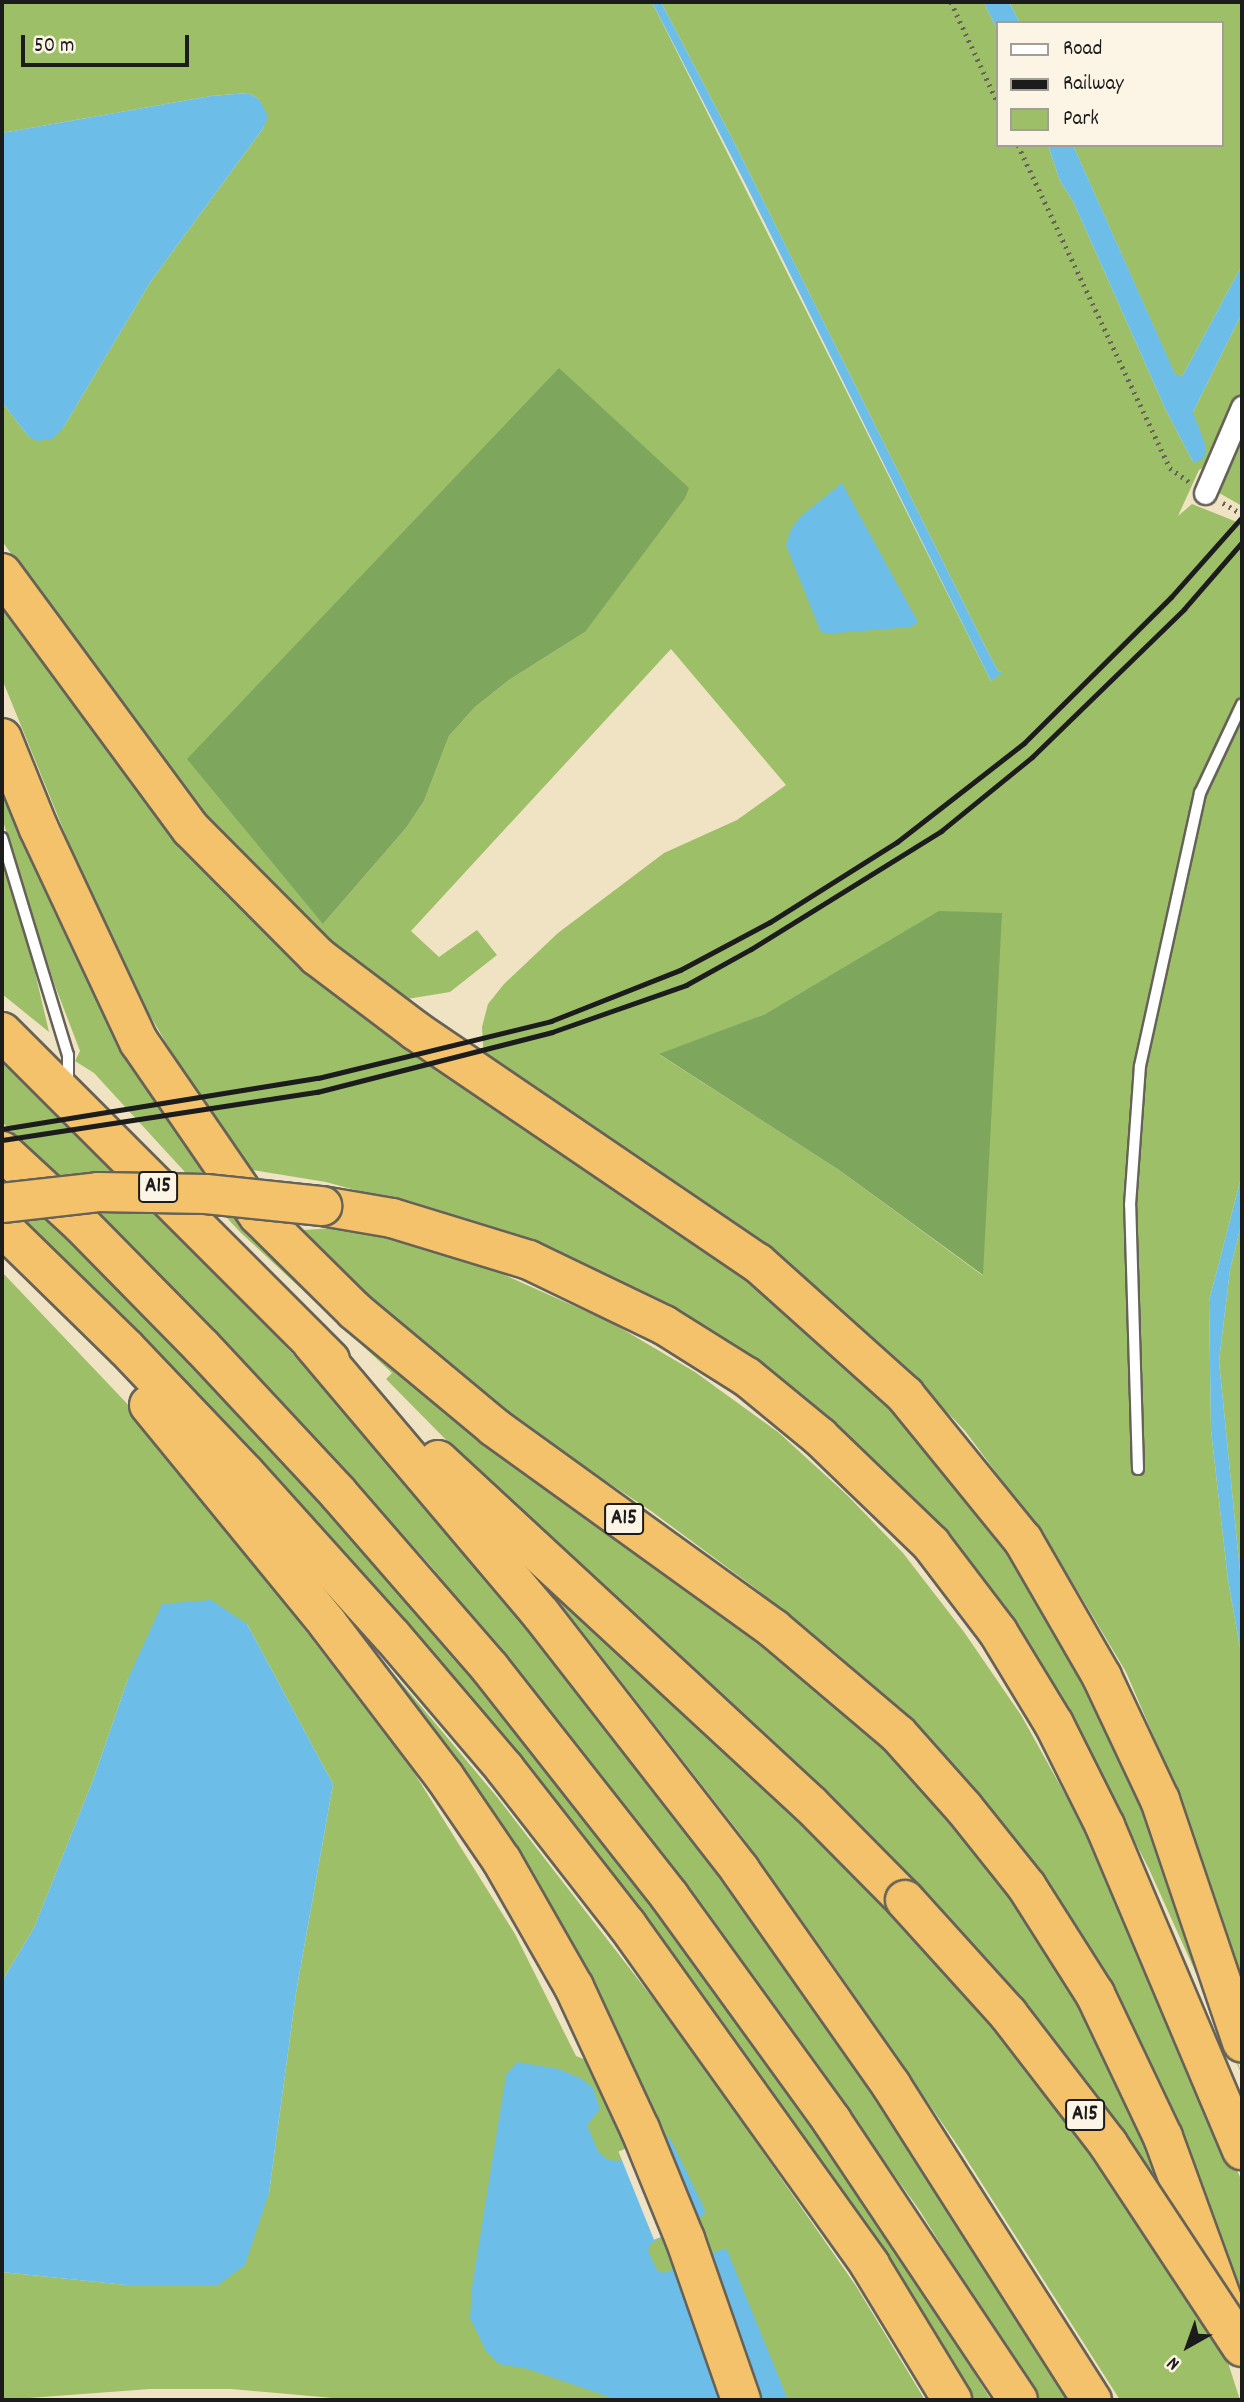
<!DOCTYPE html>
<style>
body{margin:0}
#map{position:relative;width:1244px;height:2402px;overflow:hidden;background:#f0e3c4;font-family:Dekko,sans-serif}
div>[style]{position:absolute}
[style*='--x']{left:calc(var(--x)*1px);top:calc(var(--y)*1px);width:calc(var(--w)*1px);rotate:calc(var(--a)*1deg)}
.green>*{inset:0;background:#9dbf68}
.forest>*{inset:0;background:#7ea65c}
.water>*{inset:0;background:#6cbee8}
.pier>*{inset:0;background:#f0e3c4;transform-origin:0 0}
.path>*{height:4.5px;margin-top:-2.25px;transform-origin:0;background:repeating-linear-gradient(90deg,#666257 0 2px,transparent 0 7px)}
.roads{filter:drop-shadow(2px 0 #666257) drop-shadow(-2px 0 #666257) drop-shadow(0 2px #666257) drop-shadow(0 -2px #666257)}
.service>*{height:10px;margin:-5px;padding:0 5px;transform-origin:5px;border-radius:5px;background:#fff}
.minor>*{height:21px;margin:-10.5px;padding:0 10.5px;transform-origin:10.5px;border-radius:10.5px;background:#fff}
.motorway>*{height:38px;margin:-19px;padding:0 19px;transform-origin:19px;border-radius:19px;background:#f4c26a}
.rail>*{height:5px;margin:-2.5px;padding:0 2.5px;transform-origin:2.5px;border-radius:2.5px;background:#1c1c1c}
.bridges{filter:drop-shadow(2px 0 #666257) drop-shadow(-2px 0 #666257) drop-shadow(0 2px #666257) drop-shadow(0 -2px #666257)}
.motorway-bridge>*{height:38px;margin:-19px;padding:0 19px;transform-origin:19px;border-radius:19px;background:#f4c26a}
span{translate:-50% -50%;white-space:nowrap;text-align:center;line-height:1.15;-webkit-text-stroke:5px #fcf5e5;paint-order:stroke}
.shield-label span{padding:2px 5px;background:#fcf5e5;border:2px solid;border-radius:5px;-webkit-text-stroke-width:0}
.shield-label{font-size:21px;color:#1c1c1c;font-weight:700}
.frame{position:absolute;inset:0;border:4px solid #1c1c1c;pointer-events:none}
.legend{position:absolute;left:996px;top:21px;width:228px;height:126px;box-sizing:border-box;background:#fcf5e5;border:2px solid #a29e95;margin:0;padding:9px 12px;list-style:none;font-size:21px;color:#1c1c1c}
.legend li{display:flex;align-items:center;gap:14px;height:35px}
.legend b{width:35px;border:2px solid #a29e95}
.north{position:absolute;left:1153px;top:2311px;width:70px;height:70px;-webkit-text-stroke:5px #fcf5e5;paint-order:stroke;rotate:220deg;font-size:19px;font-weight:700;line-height:28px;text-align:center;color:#1c1c1c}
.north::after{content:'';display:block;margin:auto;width:24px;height:32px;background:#1c1c1c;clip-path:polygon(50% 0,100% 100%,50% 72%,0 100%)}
.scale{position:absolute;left:21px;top:35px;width:168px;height:32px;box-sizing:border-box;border:4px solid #1c1c1c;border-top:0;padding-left:9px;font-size:21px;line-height:24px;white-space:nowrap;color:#1c1c1c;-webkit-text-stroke:5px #fcf5e5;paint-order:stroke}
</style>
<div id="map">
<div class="green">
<div style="clip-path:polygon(evenodd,2px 2px,652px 2px,991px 681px,1002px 672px,998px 671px,987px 650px,737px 148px,661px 2px,984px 2px,997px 30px,997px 145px,1048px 145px,1060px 181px,1073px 201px,1165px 408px,1193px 462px,1193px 412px,1242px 313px,1242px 395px,1212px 462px,1199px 470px,1178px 516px,1192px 504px,1242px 524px,1242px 1174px,1209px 1301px,1211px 1430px,1228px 1580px,1242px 1659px,1242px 1978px,1179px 1795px,1126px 1672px,1049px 1543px,965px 1431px,897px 1359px,769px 1254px,484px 1064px,482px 1027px,488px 1004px,504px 984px,558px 933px,664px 853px,737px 820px,786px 785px,671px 649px,411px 931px,439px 957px,477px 930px,497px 955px,450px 992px,401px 1000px,314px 929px,233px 847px,135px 729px,2px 541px,2px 402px,28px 436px,63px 428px,151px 281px,264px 127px,259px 99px,248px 93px,211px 96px,2px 133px,2px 2px,559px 368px,585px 632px,509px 680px,475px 707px,449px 736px,424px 801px,406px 828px,323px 924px,559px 368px,2px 2px,939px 912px,983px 1275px,982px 1275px,839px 1170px,660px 1055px,765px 1014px,939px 912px)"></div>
<div style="clip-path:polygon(1009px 2px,1242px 2px,1242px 265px,1183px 375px,1176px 377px,1073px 145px,1221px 145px,1221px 23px,1020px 23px)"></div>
<div style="clip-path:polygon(1242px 426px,1242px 506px,1214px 490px)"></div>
<div style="clip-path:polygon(2px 588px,211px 862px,750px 1273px,913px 1420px,1044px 1590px,1166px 1843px,1242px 2075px,1149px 1869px,1102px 1778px,827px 1424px,417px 1207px,326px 1182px,252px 1170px,184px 1073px,142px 1002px,77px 863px,2px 679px)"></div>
<div style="clip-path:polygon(2px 755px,196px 1141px,592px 1504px,927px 1779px,1084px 1996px,1197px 2266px,1240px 2400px,1120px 2400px,960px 2149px,837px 1970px,741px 1835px,535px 1571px,890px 1899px,912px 1877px,457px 1451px,386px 1379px,392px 1373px,240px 1232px,94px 1073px,75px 1061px,80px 1051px,54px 983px,2px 818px)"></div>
<div style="clip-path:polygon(2px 858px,23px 921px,49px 1032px,2px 994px)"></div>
<div style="clip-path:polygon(2px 1063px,202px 1255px,352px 1419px,474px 1561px,648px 1776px,805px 1993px,1082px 2400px,1037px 2400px,920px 2211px,797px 2040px,635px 1824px,430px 1565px,212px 1328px,2px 1122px)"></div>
<div style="clip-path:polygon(2px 1179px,88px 1260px,223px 1399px,347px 1534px,486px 1693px,609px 1848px,723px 1999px,904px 2260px,991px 2400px,963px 2400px,704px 2013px,2px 1210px)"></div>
<div style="clip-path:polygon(1242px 1221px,1242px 1592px,1219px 1361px,1230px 1270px)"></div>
<div style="clip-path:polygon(335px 1228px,411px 1243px,498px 1272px,612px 1323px,695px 1372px,778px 1432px,847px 1495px,903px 1553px,964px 1632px,1021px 1715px,1071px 1805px,1121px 1906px,1208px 2099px,1242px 2182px,1242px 2312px,1170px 2112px,911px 1722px,835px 1652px,755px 1588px,651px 1511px,544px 1440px,464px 1379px,361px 1291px,303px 1230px)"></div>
<div style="clip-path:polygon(2px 1272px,154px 1432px,413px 1771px,515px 1934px,576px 2056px,637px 2080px,347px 1618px,497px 1797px,682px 2036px,856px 2286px,925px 2400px,355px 2400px,232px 2389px,150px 2389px,2px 2400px,2px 2272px,126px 2285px,218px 2285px,269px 2193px,296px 1993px,333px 1784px,247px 1624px,128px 1679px,93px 1780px,34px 1928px,2px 1981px)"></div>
</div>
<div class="forest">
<div style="clip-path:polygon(559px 368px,689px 488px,685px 498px,585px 632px,509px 680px,475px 707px,449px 736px,424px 801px,406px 828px,323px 924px,187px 759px)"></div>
<div style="clip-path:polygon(939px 911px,1002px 913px,983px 1275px,839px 1170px,659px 1054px,765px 1014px)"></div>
</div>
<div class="water">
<div style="clip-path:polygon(652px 2px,661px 2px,737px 148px,987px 650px,998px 671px,1003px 672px,991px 681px,747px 187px)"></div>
<div style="clip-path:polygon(984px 2px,1009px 2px,1020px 23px,997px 23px,997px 30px)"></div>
<div style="clip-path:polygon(248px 93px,259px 99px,268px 116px,264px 127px,151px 281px,63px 428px,52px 439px,37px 441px,28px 436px,2px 402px,2px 133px,211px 96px)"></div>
<div style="clip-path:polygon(1048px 145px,1073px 145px,1176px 376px,1183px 375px,1242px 265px,1242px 313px,1193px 412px,1206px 447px,1204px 458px,1197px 462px,1193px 462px,1165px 408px,1073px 201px,1060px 181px)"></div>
<div style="clip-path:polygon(842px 483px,918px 622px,911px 627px,825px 634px,820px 630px,786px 545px,791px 529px,800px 517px)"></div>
<div style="clip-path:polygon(1242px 1174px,1242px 1221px,1230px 1270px,1219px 1361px,1242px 1592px,1242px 1659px,1228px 1580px,1211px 1430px,1209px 1301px)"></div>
<div style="clip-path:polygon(211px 1600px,247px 1624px,333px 1784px,296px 1993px,269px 2193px,245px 2265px,218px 2285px,126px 2285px,2px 2272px,2px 1981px,34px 1928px,93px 1780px,128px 1679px,162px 1604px)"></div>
<div style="clip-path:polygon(517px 2062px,559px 2069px,582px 2079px,593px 2088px,600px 2109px,587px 2125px,598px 2151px,608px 2160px,619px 2161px,666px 2136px,671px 2140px,705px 2210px,704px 2215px,651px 2243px,648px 2251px,657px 2270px,664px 2273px,720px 2250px,727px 2250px,788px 2400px,618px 2400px,528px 2369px,499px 2364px,486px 2351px,470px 2318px,472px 2287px,506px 2075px)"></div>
</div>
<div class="pier">
<div style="left:662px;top:2134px;width:95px;height:47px;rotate:68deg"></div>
</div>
<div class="path">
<div style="--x:951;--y:2;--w:109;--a:65.1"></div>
<div style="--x:1018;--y:145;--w:357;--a:64.8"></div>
<div style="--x:1170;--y:468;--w:24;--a:36"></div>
<div style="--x:1223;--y:503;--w:22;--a:30"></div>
</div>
<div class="roads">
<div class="service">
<div style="--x:2;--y:838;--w:227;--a:73.1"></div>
<div style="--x:68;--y:1055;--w:29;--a:90"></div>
<div style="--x:1138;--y:1469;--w:264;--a:-91.7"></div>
<div style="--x:1130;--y:1205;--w:139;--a:-85.9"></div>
<div style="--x:1140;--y:1066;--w:280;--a:-77.6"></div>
<div style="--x:1200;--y:793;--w:98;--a:-64.7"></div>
</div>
<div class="minor">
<div style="--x:1205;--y:493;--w:94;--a:-66.7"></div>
</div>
<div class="motorway">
<div style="--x:2;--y:573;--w:318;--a:53.6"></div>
<div style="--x:191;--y:829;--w:179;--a:45.2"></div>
<div style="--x:317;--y:956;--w:124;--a:37.1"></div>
<div style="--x:416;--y:1031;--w:413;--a:34.2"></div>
<div style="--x:758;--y:1263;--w:198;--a:41.9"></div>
<div style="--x:905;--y:1395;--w:187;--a:50.9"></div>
<div style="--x:1023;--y:1540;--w:158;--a:60"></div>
<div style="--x:1102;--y:1677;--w:136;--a:64.8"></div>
<div style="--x:1160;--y:1800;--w:256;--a:71.3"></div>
<div style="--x:2;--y:738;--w:98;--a:67.9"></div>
<div style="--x:39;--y:829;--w:235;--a:64.9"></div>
<div style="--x:139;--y:1042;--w:210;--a:55.5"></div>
<div style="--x:258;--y:1215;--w:136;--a:44.7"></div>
<div style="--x:355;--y:1311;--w:181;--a:39.8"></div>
<div style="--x:494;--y:1427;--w:345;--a:35.8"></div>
<div style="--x:774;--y:1629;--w:162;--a:40.3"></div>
<div style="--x:898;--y:1734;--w:99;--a:48.3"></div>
<div style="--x:964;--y:1808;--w:101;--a:51.4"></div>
<div style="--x:1027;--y:1887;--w:127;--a:57.6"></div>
<div style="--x:1095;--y:1994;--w:158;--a:64.6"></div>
<div style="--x:1163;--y:2137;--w:184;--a:70"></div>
<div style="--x:2;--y:1032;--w:464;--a:45"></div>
<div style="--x:2;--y:1151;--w:108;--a:42.7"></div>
<div style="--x:81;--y:1224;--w:173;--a:45.5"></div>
<div style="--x:202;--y:1347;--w:200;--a:47"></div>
<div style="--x:338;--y:1493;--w:232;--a:49"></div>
<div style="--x:490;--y:1668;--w:291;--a:51.8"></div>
<div style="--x:670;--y:1897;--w:276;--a:54.1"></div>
<div style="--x:832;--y:2121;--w:335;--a:56.3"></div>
<div style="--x:322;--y:1206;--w:71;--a:9.7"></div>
<div style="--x:392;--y:1218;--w:143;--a:17"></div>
<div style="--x:529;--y:1260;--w:150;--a:25.7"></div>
<div style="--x:664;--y:1325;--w:98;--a:32.1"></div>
<div style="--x:747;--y:1377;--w:94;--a:39.4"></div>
<div style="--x:820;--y:1437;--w:154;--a:43.9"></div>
<div style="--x:931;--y:1544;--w:111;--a:52.7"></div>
<div style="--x:998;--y:1632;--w:108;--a:58.7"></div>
<div style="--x:1054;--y:1724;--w:114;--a:63.4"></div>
<div style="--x:1105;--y:1826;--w:352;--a:67.1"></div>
<div style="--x:2;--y:1227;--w:173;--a:44.3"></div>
<div style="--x:126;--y:1348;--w:173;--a:46.4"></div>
<div style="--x:245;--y:1473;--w:219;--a:48"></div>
<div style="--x:392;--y:1636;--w:175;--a:49.6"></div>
<div style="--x:505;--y:1769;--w:198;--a:52"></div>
<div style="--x:627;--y:1925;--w:418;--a:54.4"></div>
<div style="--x:870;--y:2265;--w:158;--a:58.7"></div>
<div style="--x:312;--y:1343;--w:355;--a:49.8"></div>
<div style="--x:541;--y:1614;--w:324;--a:52.1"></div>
<div style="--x:740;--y:1870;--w:263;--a:54.9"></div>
<div style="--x:891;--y:2085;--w:374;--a:57.5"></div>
<div style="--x:149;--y:1405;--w:283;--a:50.7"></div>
<div style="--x:328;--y:1624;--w:191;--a:52.7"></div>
<div style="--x:444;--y:1776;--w:103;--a:55.7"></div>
<div style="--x:502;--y:1861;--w:145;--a:60.3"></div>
<div style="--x:574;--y:1987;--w:157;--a:65.1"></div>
<div style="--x:640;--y:2129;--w:119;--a:67.8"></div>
<div style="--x:685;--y:2239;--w:170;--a:70.8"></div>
<div style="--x:438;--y:1460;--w:508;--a:42.77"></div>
<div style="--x:811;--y:1805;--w:134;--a:45.3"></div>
</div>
</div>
<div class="rail">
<div style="--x:2;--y:1129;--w:320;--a:-9.2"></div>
<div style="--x:318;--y:1078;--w:240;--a:-13.7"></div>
<div style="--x:551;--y:1021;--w:139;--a:-21.6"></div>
<div style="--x:680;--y:970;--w:102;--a:-28.1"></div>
<div style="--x:770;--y:922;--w:150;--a:-32.2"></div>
<div style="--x:897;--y:842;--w:161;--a:-37.9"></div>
<div style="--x:1024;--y:743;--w:207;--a:-44.8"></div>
<div style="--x:1171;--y:597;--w:107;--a:-48.4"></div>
<div style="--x:2;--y:1140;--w:319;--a:-8.7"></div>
<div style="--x:317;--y:1092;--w:243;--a:-14.3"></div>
<div style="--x:552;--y:1032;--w:142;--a:-19.3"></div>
<div style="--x:686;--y:985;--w:74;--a:-29"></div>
<div style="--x:751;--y:949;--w:224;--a:-31.8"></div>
<div style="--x:941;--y:831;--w:117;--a:-39.1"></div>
<div style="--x:1032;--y:757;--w:212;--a:-44.2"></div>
<div style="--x:1184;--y:609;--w:89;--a:-49.1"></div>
</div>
<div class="bridges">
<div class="motorway-bridge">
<div style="--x:2;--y:1203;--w:97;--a:-6.5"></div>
<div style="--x:98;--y:1192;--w:108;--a:1.1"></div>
<div style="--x:206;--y:1194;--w:117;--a:5.9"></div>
<div style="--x:905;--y:1900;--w:154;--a:47.9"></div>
<div style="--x:1008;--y:2014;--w:164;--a:52.4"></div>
<div style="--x:1108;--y:2144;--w:243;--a:56.6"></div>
</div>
</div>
<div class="shield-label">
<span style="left:158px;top:1187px">A15</span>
<span style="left:624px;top:1519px">A15</span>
<span style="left:1085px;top:2115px">A15</span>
</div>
<div class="frame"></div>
<ul class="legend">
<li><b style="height:9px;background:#fff"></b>Road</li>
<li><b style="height:9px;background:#1c1c1c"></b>Railway</li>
<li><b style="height:19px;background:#9dbf68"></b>Park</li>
</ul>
<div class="north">N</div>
<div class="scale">50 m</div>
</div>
